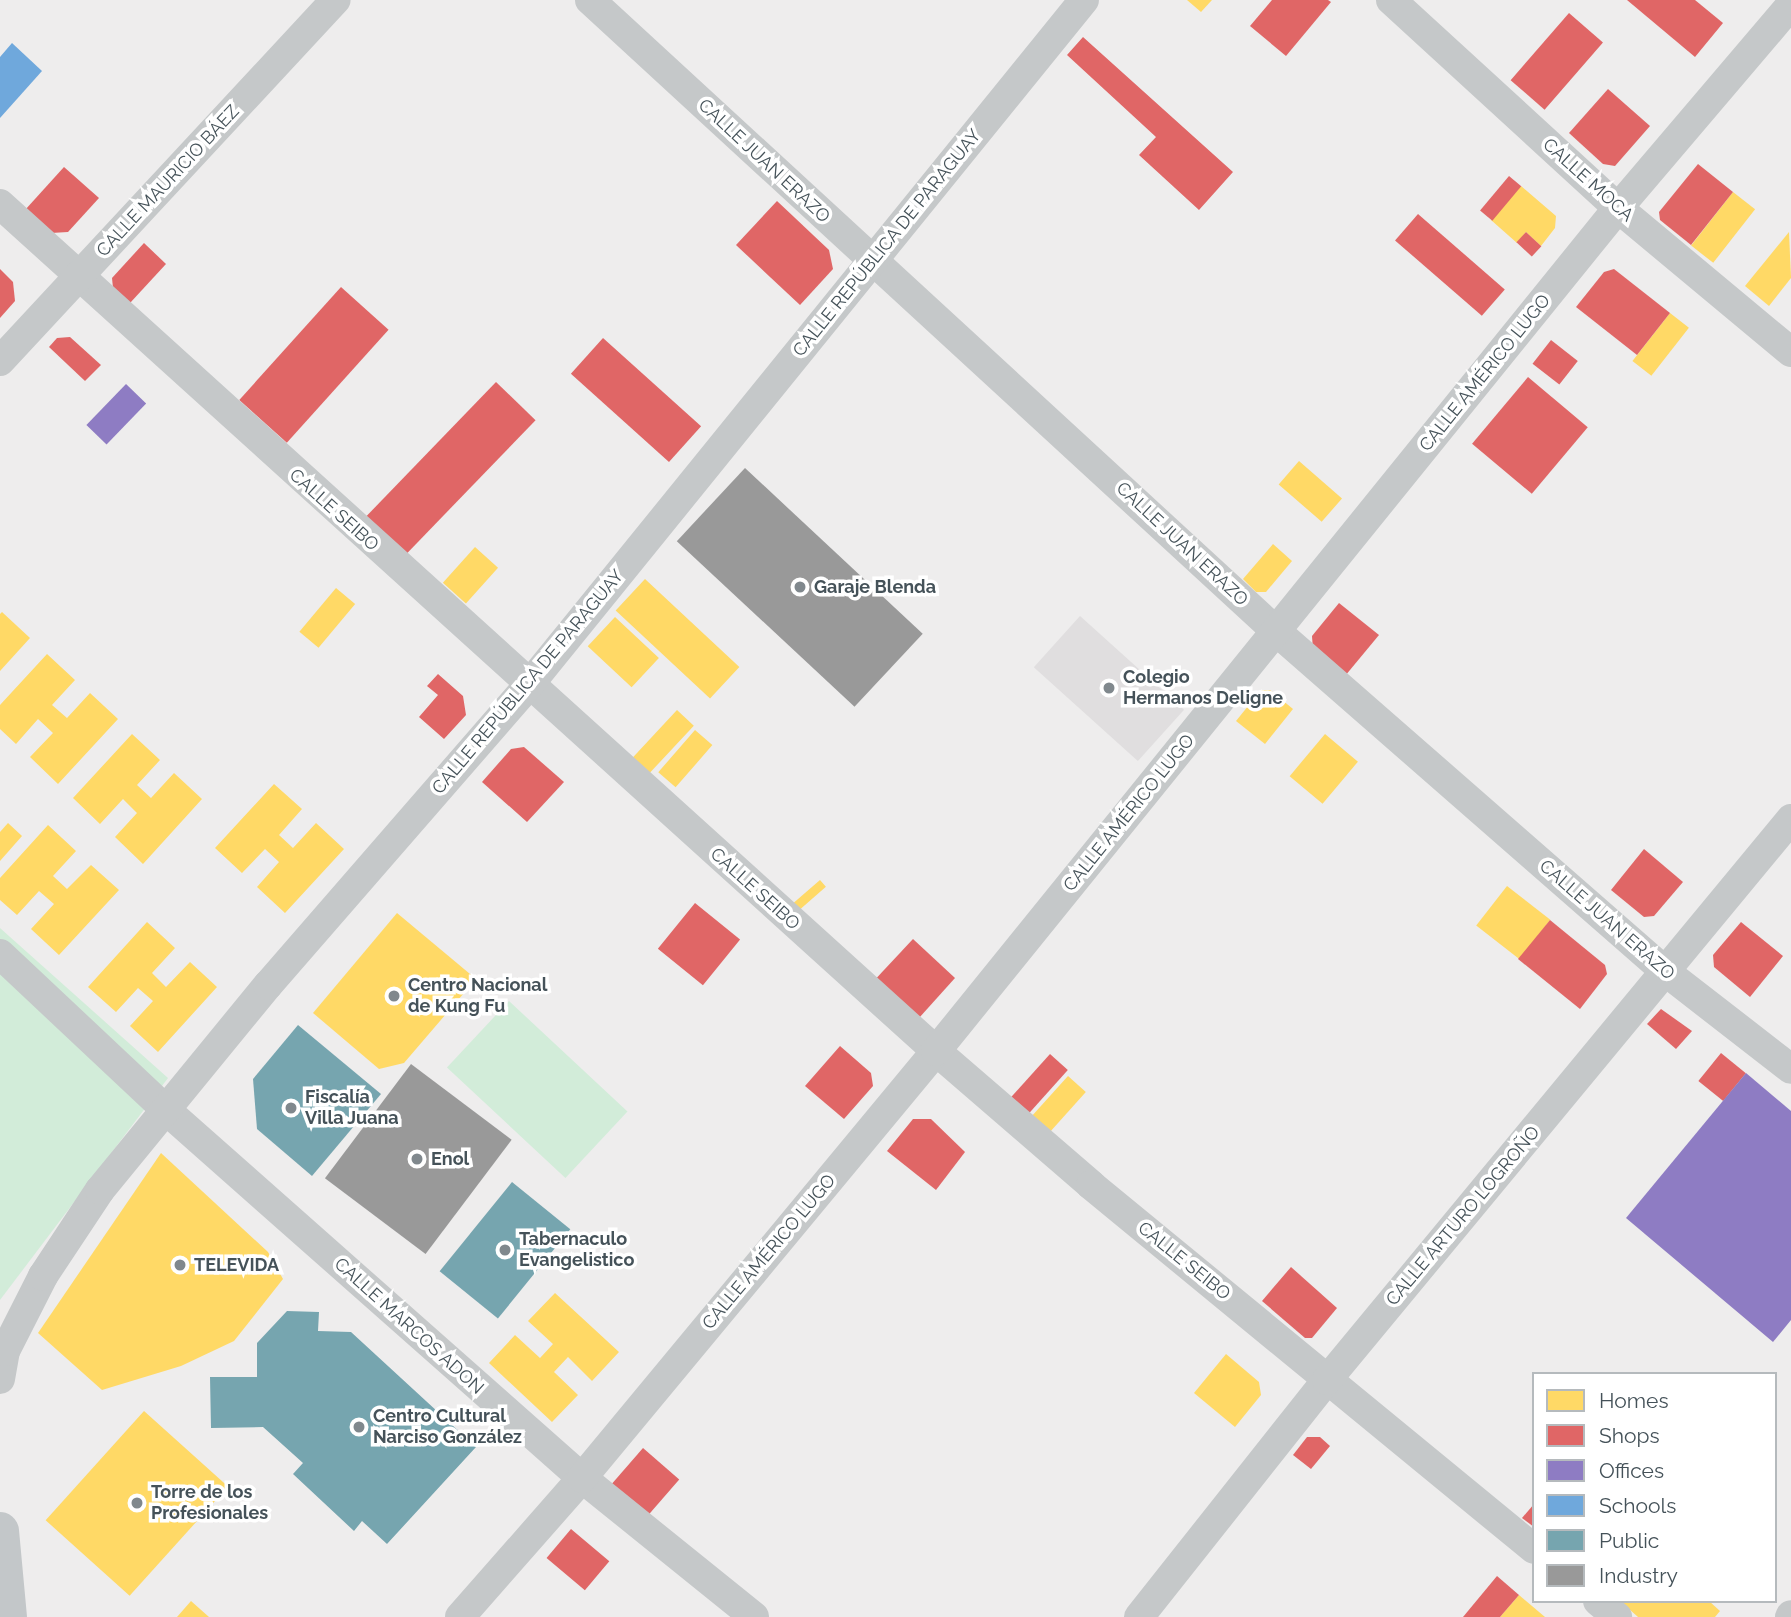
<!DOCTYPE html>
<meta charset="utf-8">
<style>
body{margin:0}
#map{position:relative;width:1791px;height:1617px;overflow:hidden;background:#eeeded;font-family:Raleway,sans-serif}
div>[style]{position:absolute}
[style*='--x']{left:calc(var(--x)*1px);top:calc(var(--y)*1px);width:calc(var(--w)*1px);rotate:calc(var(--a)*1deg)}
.education>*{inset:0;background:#e0dedf;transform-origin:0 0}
.green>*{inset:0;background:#d2ecd9;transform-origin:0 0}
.homes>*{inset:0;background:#ffd966;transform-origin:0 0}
.shops>*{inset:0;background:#e06666;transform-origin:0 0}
.offices>*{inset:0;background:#8e7cc3;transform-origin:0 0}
.schools>*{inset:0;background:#6fa8dc}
.public>*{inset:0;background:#76a5af;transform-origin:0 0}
.industry>*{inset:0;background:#999;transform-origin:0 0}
.minor>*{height:30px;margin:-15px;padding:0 15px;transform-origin:15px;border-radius:15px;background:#c5c8c9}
.primary>*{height:38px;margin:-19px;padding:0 19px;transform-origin:19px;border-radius:19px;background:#c3c7c9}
.dots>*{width:19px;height:19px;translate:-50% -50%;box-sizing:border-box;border:4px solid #fff;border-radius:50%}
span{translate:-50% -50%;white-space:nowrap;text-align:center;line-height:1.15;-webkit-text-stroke:7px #fff;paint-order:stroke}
.street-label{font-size:18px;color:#455259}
.poi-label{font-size:18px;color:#455259;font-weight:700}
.left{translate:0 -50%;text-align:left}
.legend{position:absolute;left:1532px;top:1372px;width:245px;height:231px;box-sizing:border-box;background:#fff;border:2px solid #b5babd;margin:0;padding:9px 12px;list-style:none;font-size:21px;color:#455259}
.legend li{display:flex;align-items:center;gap:14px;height:35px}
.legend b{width:35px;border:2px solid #b5babd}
</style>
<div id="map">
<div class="education">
<div style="left:1080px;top:616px;width:140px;height:69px;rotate:42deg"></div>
</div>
<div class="green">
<div style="clip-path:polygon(0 928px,168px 1078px,0 1300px)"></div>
<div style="left:509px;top:1001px;width:162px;height:91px;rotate:43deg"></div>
</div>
<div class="homes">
<div style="clip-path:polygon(1187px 0,1212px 0,1201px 12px)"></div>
<div style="clip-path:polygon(1521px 186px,1556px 216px,1555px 228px,1541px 246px,1526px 232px,1517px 243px,1491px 220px)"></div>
<div style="left:1733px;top:192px;width:28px;height:68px;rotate:38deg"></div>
<div style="clip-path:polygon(1789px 232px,1791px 278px,1769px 306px,1745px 286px)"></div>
<div style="left:1670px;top:313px;width:24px;height:61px;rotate:38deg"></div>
<div style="left:1299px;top:461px;width:57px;height:31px;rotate:41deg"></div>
<div style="clip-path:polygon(1273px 544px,1292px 561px,1266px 592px,1256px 592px,1243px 579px)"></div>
<div style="left:475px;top:547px;width:31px;height:48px;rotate:42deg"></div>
<div style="left:645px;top:579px;width:129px;height:43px;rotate:43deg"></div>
<div style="left:336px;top:588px;width:25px;height:57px;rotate:40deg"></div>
<div style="clip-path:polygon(2px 612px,30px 638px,0 671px,0 614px)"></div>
<div style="left:615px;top:617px;width:60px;height:40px;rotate:43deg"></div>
<div style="clip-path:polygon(47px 654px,75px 680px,52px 705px,67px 718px,90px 693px,118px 719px,58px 784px,30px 757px,53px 733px,38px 719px,16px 744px,0 729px,0 705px)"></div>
<div style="clip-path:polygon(1261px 690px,1270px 690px,1293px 709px,1265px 744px,1236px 721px)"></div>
<div style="left:677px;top:710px;width:23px;height:73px;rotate:43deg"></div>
<div style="left:695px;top:730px;width:23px;height:56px;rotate:41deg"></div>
<div style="clip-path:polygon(132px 734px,160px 760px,137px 785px,151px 798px,174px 773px,202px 799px,143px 864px,115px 837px,137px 813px,123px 799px,100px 824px,73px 798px)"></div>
<div style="left:1325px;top:734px;width:43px;height:55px;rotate:40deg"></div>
<div style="clip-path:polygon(274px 784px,302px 809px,279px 835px,293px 848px,316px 823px,344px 849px,285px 913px,257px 887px,279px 862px,265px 849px,242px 873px,215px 848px)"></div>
<div style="clip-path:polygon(8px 823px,22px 836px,0 861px,0 832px)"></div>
<div style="clip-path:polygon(48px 825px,76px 851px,53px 876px,67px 889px,91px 865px,119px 890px,59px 955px,31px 929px,54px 904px,39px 891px,17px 915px,0 900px,0 878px)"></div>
<div style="left:820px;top:880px;width:9px;height:39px;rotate:49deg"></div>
<div style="left:1507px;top:886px;width:55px;height:50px;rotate:38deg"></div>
<div style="clip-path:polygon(397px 913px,476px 979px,404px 1063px,379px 1069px,313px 1013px)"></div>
<div style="clip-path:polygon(147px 922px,175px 948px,152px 973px,166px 987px,190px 962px,217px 987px,158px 1052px,130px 1026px,153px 1001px,138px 988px,116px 1012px,88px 987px)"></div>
<div style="left:1068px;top:1076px;width:24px;height:59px;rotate:42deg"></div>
<div style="clip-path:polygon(161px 1153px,268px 1252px,283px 1279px,234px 1341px,181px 1366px,102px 1390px,38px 1333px)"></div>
<div style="clip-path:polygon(555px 1293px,619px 1352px,592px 1381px,568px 1357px,554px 1372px,578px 1395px,552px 1422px,489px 1363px,515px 1335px,540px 1358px,553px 1344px,528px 1321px)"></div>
<div style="clip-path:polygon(1226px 1354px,1259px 1382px,1261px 1395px,1235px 1427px,1194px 1393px)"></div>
<div style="left:144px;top:1411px;width:113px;height:147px;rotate:42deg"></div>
<div style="clip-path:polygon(1519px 1595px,1545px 1617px,1500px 1617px)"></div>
<div style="clip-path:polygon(191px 1601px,209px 1617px,177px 1617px)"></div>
<div style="clip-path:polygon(1620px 1601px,1709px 1601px,1720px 1611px,1715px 1617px,1638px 1617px)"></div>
</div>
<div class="shops">
<div style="clip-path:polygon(1272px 0,1328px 0,1331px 2px,1286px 56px,1250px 26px)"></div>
<div style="clip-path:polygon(1627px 0,1695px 0,1723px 23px,1695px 57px)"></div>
<div style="left:1569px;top:13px;width:45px;height:89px;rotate:41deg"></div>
<div style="clip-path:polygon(1083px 37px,1233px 172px,1199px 210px,1139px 155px,1156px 137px,1067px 55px)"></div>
<div style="clip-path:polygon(1608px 89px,1650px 126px,1615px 166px,1603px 164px,1569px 133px)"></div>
<div style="clip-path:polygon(1698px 164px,1733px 192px,1691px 245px,1660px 220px,1659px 212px)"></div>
<div style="clip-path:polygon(64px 167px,99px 198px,68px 232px,51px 233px,25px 210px)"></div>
<div style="left:1509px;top:176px;width:16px;height:45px;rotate:40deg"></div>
<div style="clip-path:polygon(777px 201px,829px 250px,833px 269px,800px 305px,736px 245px)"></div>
<div style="left:1418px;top:214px;width:115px;height:35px;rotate:41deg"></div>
<div style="left:1526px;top:232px;width:21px;height:14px;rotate:43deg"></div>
<div style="clip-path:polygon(144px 243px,166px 264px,130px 303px,113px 288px,112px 278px)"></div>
<div style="clip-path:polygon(0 269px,13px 282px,15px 301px,0 318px)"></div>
<div style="clip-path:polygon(1614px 269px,1670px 313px,1637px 355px,1576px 307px,1604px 272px)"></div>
<div style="left:341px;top:287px;width:64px;height:152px;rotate:42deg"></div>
<div style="clip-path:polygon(70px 337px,101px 365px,85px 381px,49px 347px,57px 338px)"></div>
<div style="left:603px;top:338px;width:132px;height:48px;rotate:42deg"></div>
<div style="left:1551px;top:340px;width:34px;height:30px;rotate:38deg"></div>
<div style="left:1528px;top:377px;width:78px;height:87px;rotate:40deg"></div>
<div style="left:496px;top:382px;width:55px;height:187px;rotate:44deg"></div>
<div style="clip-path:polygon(1339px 603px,1379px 635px,1345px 676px,1313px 650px,1312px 636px)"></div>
<div style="clip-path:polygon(438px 674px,463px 696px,466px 715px,444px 739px,419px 717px,438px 695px,427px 686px)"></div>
<div style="clip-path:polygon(524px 747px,564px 782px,527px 822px,482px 782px,511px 749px)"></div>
<div style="clip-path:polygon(1644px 849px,1683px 882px,1654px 916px,1644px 917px,1611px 890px)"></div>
<div style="left:695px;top:903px;width:58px;height:59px;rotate:39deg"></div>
<div style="clip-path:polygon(1550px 920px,1605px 965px,1607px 974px,1580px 1009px,1518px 959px)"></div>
<div style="clip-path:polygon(1741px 922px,1783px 956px,1750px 997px,1714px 967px,1713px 955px)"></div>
<div style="clip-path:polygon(913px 939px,955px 978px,919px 1018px,870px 985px)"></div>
<div style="clip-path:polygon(1661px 1009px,1692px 1031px,1676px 1049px,1647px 1024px)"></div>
<div style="clip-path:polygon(840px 1046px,871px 1073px,873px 1086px,844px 1119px,805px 1086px)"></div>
<div style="left:1721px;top:1053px;width:32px;height:36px;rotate:39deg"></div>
<div style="left:1050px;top:1054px;width:24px;height:62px;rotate:42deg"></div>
<div style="clip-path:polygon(913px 1119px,931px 1119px,965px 1152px,936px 1190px,887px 1151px)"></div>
<div style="clip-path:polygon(1291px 1267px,1337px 1308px,1312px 1338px,1305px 1338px,1262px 1301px)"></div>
<div style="clip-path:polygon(1307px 1437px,1320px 1437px,1330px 1446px,1311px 1469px,1293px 1455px)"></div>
<div style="left:643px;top:1448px;width:48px;height:49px;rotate:41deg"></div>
<div style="clip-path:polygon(1534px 1504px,1534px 1527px,1522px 1518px)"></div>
<div style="left:571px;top:1529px;width:50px;height:38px;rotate:40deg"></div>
<div style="clip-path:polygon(1497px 1576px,1519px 1595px,1500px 1617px,1463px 1617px)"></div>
</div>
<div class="offices">
<div style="left:126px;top:384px;width:28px;height:57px;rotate:44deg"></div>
<div style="clip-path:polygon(1746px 1073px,1791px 1111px,1791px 1320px,1773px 1342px,1626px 1218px)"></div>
</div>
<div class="schools">
<div style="clip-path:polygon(12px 43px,42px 71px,0 118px,0 57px)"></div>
</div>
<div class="public">
<div style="clip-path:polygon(298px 1025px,381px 1094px,312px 1176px,257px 1129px,253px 1079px)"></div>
<div style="left:512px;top:1182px;width:75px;height:115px;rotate:39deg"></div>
<div style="clip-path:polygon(287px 1311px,319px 1312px,318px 1331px,351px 1332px,476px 1447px,387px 1544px,362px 1521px,354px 1531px,293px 1474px,303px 1463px,263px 1427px,211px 1428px,210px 1377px,257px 1377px,257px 1343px)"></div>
</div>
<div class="industry">
<div style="left:745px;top:468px;width:243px;height:100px;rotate:43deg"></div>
<div style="left:411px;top:1064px;width:126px;height:143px;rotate:37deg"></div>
</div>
<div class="minor">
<div style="--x:590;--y:0;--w:932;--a:42.61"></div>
<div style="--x:1276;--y:631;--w:518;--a:41.17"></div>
<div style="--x:1666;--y:972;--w:158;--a:37.8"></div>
<div style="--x:1391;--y:0;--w:308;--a:42.5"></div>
<div style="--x:1618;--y:208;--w:225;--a:39.8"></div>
<div style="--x:0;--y:204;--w:1262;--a:42.14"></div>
<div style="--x:936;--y:1051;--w:205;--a:40.8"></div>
<div style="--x:1091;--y:1185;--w:573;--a:39.41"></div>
<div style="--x:0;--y:361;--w:493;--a:-47.1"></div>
<div style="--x:0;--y:954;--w:228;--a:43.2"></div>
<div style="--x:166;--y:1110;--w:555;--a:41.5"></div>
<div style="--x:582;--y:1478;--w:221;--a:38.9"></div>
<div style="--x:0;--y:1379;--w:28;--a:-80"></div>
<div style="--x:5;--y:1351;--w:84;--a:-63.1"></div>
<div style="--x:43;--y:1276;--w:103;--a:-56.5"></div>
<div style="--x:100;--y:1190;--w:265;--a:-50.7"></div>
<div style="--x:268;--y:985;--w:396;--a:-49"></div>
<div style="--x:528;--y:686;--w:883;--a:-50.98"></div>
<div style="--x:1598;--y:1601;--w:25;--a:40"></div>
<div style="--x:460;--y:1617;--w:185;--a:-48.7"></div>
<div style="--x:582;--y:1478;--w:555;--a:-50.34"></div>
<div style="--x:936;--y:1051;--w:1084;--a:-51.03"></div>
<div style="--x:1618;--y:208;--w:267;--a:-49.6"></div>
<div style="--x:1139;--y:1617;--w:303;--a:-51.6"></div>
<div style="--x:1327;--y:1380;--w:728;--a:-50.41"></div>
<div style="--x:1790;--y:1617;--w:2;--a:-63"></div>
</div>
<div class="primary">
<div style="--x:0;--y:1531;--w:86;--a:84.7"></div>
</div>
<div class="dots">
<div style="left:800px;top:587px;background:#80888d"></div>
<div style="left:1109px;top:688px;background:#80888d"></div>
<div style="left:394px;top:996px;background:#80888d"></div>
<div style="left:291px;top:1108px;background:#80888d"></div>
<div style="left:417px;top:1159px;background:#80888d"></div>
<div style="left:505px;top:1250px;background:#80888d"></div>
<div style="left:180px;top:1265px;background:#80888d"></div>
<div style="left:359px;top:1427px;background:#80888d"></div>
<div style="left:137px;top:1503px;background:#80888d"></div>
</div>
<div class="street-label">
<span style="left:764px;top:161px;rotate:43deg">CALLE JUAN ERAZO</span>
<span style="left:1588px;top:180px;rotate:42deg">CALLE MOCA</span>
<span style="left:168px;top:181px;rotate:-47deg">CALLE MAURICIO BÁEZ</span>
<span style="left:887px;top:243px;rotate:-51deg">CALLE REPÚBLICA DE PARAGUAY</span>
<span style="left:1485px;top:373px;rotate:-51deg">CALLE AMÉRICO LUGO</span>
<span style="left:334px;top:510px;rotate:42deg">CALLE SEIBO</span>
<span style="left:1182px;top:544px;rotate:43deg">CALLE JUAN ERAZO</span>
<span style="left:528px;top:682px;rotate:-50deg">CALLE REPÚBLICA DE PARAGUAY</span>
<span style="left:1129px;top:813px;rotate:-51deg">CALLE AMÉRICO LUGO</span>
<span style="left:755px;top:889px;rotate:42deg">CALLE SEIBO</span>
<span style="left:1607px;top:920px;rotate:41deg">CALLE JUAN ERAZO</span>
<span style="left:1463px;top:1216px;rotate:-50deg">CALLE ARTURO LOGROÑO</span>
<span style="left:769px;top:1252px;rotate:-50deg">CALLE AMÉRICO LUGO</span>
<span style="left:1184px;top:1261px;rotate:39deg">CALLE SEIBO</span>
<span style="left:409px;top:1326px;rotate:42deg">CALLE MARCOS ADON</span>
</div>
<div class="poi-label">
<span class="left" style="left:814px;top:587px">Garaje Blenda</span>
<span class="left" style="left:1123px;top:688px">Colegio<br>Hermanos Deligne</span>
<span class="left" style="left:408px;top:996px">Centro Nacional<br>de Kung Fu</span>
<span class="left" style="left:305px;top:1108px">Fiscalía<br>Villa Juana</span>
<span class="left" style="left:431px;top:1159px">Enol</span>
<span class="left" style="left:519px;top:1250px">Tabernaculo<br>Evangelistico</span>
<span class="left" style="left:194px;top:1265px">TELEVIDA</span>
<span class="left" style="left:373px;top:1427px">Centro Cultural<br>Narciso González</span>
<span class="left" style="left:151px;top:1503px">Torre de los<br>Profesionales</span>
</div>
<ul class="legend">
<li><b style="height:19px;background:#ffd966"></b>Homes</li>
<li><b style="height:19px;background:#e06666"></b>Shops</li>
<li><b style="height:19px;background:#8e7cc3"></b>Offices</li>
<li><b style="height:19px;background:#6fa8dc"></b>Schools</li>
<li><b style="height:19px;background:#76a5af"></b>Public</li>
<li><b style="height:19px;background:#999"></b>Industry</li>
</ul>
</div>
